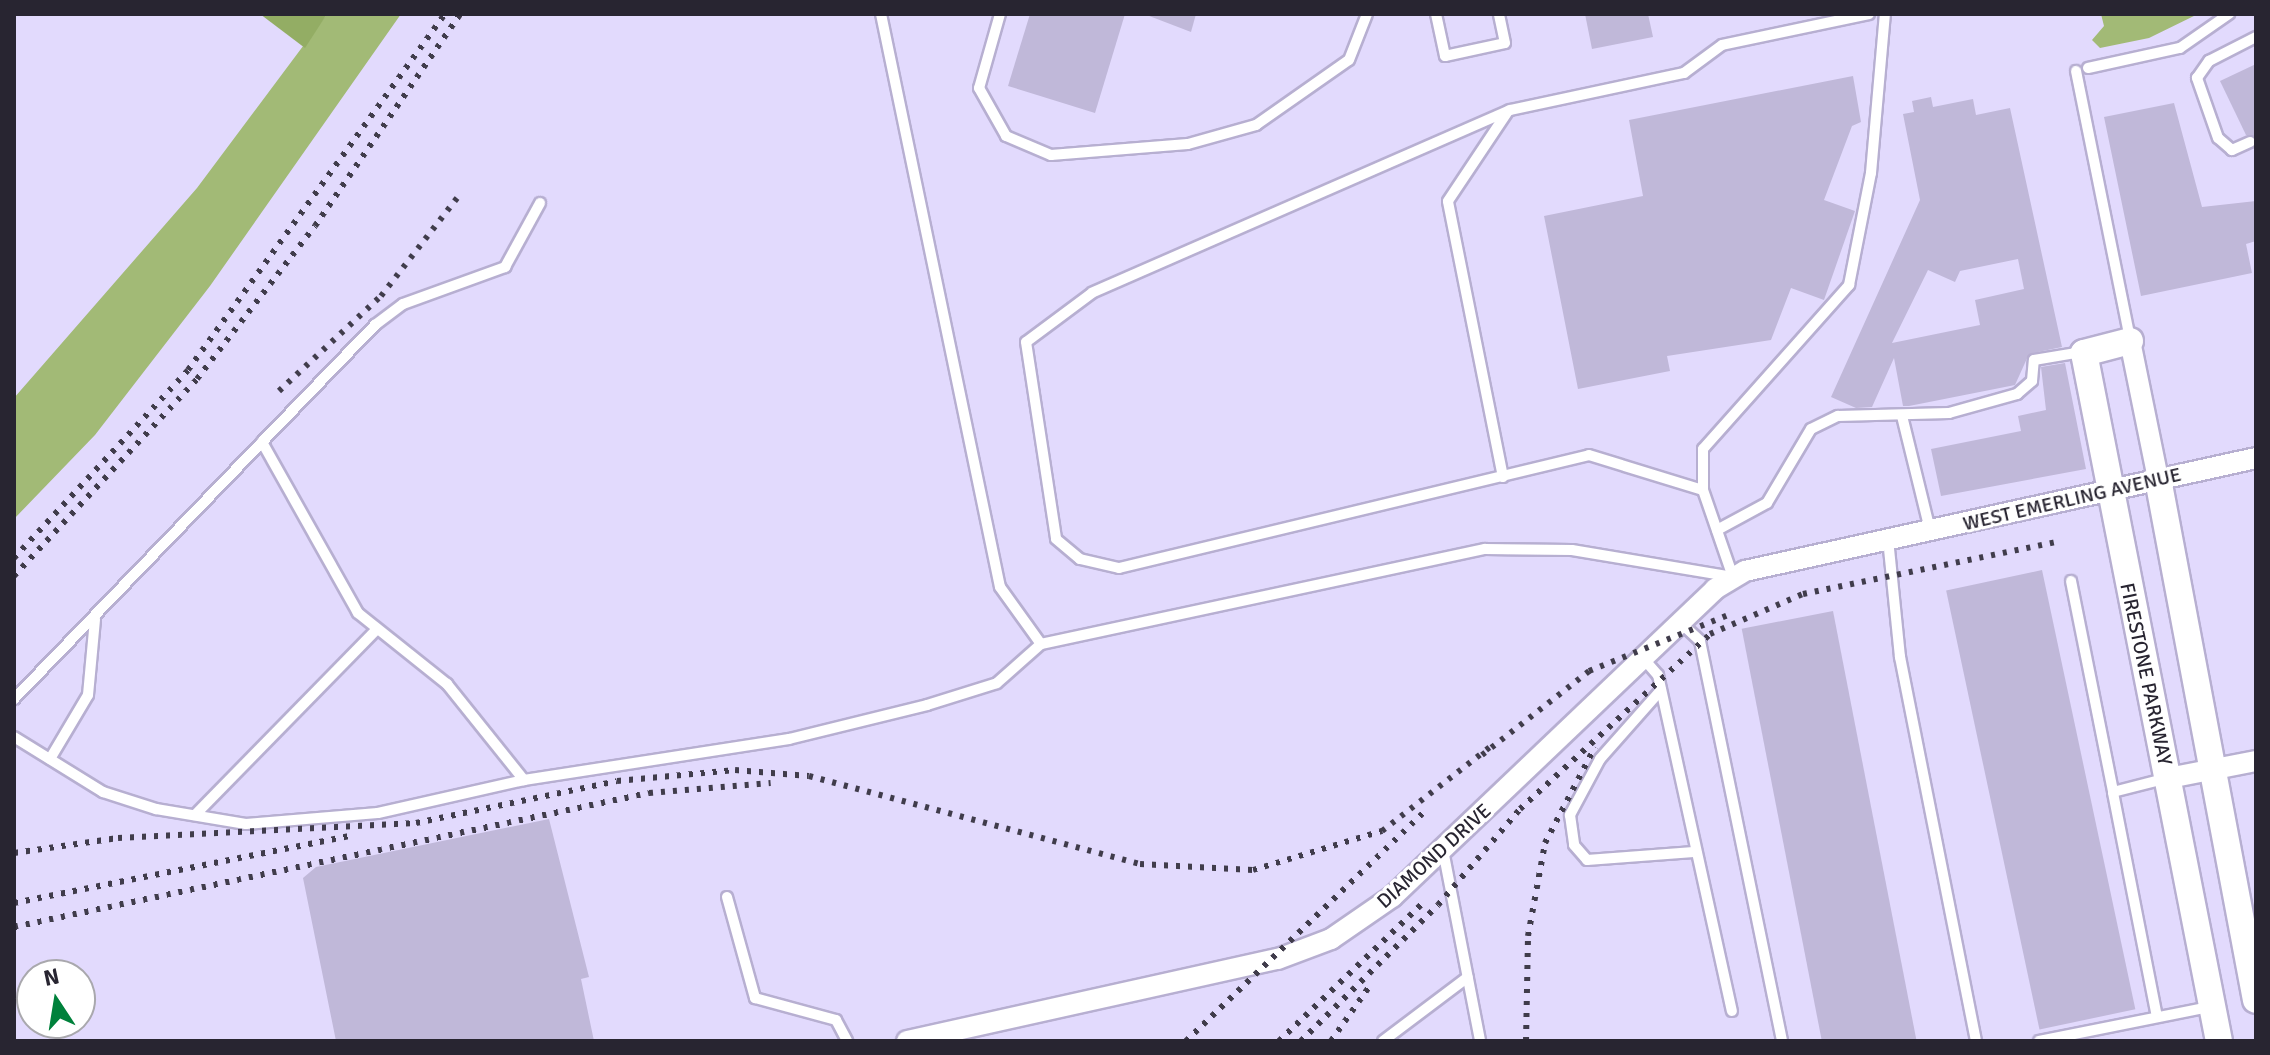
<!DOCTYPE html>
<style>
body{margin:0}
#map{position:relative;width:2270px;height:1055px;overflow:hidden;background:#e2dafd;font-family:Signika,sans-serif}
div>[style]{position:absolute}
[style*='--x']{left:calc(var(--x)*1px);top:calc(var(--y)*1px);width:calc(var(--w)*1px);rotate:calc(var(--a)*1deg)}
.green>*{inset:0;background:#a2ba76}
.forest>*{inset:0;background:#93ad64}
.building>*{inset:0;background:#c0b8d9;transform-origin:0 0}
.roads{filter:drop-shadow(2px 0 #b7afd1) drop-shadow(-2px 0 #b7afd1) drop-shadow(0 2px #b7afd1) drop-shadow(0 -2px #b7afd1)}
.service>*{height:10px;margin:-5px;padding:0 5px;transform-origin:5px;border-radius:5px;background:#fff}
.minor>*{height:20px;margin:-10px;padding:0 10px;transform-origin:10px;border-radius:10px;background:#fff}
.tertiary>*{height:26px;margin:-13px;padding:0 13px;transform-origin:13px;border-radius:13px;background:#fff}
.rail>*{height:6px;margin-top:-3px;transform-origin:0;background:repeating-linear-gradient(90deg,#403c4b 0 4px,transparent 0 12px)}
span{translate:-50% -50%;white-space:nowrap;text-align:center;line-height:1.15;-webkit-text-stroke:6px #fff;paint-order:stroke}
.street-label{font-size:20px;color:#282531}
.frame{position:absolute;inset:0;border:16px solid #282531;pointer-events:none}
.north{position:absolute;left:16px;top:959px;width:80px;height:80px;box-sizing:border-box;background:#fff;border:2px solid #a9a8ad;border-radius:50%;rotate:348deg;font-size:22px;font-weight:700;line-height:32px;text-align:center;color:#282531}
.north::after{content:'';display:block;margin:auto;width:28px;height:36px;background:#00813b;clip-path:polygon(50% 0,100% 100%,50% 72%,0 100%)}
</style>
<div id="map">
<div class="green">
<div style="clip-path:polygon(327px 14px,401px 14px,210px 286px,95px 435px,14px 519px,14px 398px,197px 188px)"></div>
<div style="clip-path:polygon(2101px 14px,2198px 14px,2149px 38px,2100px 48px,2092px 40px,2104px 26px)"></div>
</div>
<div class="forest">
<div style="clip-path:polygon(260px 14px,327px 14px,305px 48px)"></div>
</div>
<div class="building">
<div style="clip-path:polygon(1030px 14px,1125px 14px,1095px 113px,1008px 86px)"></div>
<div style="clip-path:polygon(1144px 14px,1196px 14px,1191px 32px)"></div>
<div style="clip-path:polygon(1585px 14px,1648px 14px,1653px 37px,1592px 49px)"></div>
<div style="clip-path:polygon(2256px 64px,2256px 137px,2246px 135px,2220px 81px)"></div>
<div style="clip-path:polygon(1853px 76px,1861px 122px,1852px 126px,1824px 200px,1855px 211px,1824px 300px,1791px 288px,1771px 340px,1667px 356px,1670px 371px,1578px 389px,1544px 216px,1643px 196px,1629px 120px)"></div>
<div style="clip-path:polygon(evenodd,1931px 97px,1933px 107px,1973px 99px,1976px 115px,2010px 108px,2062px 347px,2029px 354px,2015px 385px,1909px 406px,1903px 406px,1894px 358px,1872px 407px,1856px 408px,1831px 397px,1920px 200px,1903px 114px,1914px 112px,1912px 101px,1931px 97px,2018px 259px,2024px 289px,1975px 300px,1980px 325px,1892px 343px,1928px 270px,1955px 282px,1960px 271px,2018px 259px)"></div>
<div style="clip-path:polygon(2174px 103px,2202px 207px,2256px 201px,2256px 241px,2246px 244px,2252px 273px,2141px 296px,2104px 117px)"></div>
<div style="clip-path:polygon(2065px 363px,2086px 469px,1941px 496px,1931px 449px,2021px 431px,2018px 416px,2046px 410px,2041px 367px)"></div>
<div style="left:2042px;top:570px;width:449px;height:98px;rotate:78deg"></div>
<div style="left:1833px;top:611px;width:438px;height:93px;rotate:79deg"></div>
<div style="clip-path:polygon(549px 819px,589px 977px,581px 979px,594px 1041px,336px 1041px,303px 878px,316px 867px)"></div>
</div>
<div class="roads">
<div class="service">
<div style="--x:881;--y:14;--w:585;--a:78.27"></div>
<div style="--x:1000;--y:587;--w:70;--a:54.3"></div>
<div style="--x:1041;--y:644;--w:454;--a:-12.1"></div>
<div style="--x:1485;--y:549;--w:87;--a:0.7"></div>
<div style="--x:1572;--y:550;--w:163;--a:9.5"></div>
<div style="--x:1733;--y:577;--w:92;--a:-109"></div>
<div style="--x:1000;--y:14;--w:77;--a:105.8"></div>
<div style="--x:979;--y:88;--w:55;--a:60.6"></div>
<div style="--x:1006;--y:136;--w:49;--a:22.9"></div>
<div style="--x:1051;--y:155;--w:137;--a:-4.6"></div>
<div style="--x:1188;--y:144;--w:71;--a:-15.6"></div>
<div style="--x:1256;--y:125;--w:113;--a:-35"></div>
<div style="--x:1349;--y:60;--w:49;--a:-68.6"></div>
<div style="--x:1436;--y:14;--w:43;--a:77.9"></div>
<div style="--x:1445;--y:56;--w:61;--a:-12.2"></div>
<div style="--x:1505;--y:43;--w:30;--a:-102"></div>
<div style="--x:1869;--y:14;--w:150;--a:168.1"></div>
<div style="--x:1722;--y:45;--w:47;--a:143.6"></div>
<div style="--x:1684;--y:73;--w:178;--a:168"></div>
<div style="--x:1510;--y:110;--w:456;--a:156.4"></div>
<div style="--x:1092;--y:293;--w:82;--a:143.4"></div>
<div style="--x:1026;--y:342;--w:199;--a:81.3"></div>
<div style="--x:1056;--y:539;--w:31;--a:40"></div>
<div style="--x:1080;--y:559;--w:40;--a:13"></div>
<div style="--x:1119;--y:568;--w:483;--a:-13.5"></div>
<div style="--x:1589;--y:455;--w:119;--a:17.1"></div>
<div style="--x:1703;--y:490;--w:41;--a:-90"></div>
<div style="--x:1703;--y:449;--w:220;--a:-48.3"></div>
<div style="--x:1849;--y:285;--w:114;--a:-78.9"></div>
<div style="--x:1871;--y:173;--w:160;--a:-85"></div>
<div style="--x:2088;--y:68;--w:94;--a:-12.3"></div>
<div style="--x:2180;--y:48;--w:60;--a:-34.8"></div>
<div style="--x:2076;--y:71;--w:274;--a:78.6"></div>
<div style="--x:2250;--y:142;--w:20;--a:156"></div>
<div style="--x:2232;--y:150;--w:18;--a:-139"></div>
<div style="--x:2218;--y:138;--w:64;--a:-109.3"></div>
<div style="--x:2197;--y:78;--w:21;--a:-55"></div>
<div style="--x:2209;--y:61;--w:53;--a:-27.1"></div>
<div style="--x:1902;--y:416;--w:117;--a:76.2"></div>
<div style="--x:262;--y:442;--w:196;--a:60.7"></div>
<div style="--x:358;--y:613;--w:114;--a:38.6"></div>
<div style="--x:447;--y:684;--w:123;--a:51.3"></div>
<div style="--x:1503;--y:477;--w:281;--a:-101.3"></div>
<div style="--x:1448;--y:201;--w:108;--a:-56.3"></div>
<div style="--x:1717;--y:530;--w:57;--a:-28.4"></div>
<div style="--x:1767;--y:503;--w:86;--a:-59.3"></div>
<div style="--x:1811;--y:429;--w:30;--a:-26"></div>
<div style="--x:1838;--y:416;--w:111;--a:-1.5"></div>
<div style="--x:1949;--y:413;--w:71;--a:-15.6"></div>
<div style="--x:2017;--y:394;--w:20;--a:-41"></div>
<div style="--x:2032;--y:381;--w:21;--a:-85"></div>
<div style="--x:2034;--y:360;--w:49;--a:-9.5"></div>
<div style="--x:1888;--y:539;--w:119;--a:84.2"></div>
<div style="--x:1900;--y:657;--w:391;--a:78.8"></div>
<div style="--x:2071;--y:581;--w:215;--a:78.7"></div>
<div style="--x:1681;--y:623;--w:26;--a:43"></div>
<div style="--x:1700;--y:641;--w:408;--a:78.4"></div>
<div style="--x:1643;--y:658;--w:23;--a:49"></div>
<div style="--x:1658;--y:675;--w:344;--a:77.6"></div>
<div style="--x:1661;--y:690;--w:92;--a:131.5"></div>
<div style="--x:1600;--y:759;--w:64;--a:118.2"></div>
<div style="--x:1570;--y:815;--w:30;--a:82"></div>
<div style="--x:1574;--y:845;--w:20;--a:49"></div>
<div style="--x:1587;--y:860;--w:107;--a:-4.3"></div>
<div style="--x:14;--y:699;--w:520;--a:-46.01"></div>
<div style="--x:375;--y:325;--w:35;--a:-37"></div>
<div style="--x:403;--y:304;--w:109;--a:-19.9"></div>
<div style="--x:505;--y:267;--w:73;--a:-61.3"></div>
<div style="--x:14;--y:737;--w:105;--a:31.7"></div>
<div style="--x:103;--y:792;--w:56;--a:17.8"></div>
<div style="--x:156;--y:809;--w:91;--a:9.5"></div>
<div style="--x:246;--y:824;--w:132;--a:-4.8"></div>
<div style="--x:378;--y:813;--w:150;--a:-12.7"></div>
<div style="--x:524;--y:780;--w:268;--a:-8.8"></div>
<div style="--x:789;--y:739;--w:142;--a:-13.8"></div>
<div style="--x:927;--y:705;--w:73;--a:-17.4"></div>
<div style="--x:997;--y:683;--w:59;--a:-41.6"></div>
<div style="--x:50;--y:759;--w:74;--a:-59.3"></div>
<div style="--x:88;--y:695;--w:76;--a:-84.7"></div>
<div style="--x:195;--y:815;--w:257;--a:-45.6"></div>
<div style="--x:1443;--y:850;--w:195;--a:79"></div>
<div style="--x:727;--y:897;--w:105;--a:74.5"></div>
<div style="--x:755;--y:998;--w:84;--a:15.2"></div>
<div style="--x:836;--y:1020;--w:24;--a:62"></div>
<div style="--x:2157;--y:1017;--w:229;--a:-101.1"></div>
<div style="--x:2113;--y:792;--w:57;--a:-14.3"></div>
<div style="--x:1383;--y:1041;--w:106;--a:-37"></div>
<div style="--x:2039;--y:1041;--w:173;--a:-11.3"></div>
</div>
<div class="minor">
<div style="--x:2130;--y:341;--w:141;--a:78.5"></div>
<div style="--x:2169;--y:778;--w:89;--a:-11.1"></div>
<div style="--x:907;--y:1041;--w:380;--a:-12.5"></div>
<div style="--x:1278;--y:959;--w:57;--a:-20.7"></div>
<div style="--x:1331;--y:939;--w:74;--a:-34.5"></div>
<div style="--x:1392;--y:897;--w:446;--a:-43.6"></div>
<div style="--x:1715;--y:589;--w:35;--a:-31"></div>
<div style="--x:1745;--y:571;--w:523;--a:-12.47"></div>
</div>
<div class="tertiary">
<div style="--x:2130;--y:341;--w:48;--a:165.4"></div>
<div style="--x:2084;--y:353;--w:701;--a:78.9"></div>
<div style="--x:2158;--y:479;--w:530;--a:79.35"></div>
</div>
</div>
<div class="rail">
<div style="--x:279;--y:391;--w:139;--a:-43"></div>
<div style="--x:381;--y:296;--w:129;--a:-52.2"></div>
<div style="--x:14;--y:558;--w:256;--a:-47.2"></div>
<div style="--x:188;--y:370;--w:439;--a:-54.2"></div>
<div style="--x:14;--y:576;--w:269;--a:-47.1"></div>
<div style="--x:197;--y:379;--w:193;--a:-52.4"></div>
<div style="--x:315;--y:226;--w:257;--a:-55.6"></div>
<div style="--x:1482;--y:755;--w:136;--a:-38.1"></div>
<div style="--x:1589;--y:671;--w:148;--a:-21.9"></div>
<div style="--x:14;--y:853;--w:105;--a:-8.2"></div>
<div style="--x:118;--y:838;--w:298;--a:-2.9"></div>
<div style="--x:416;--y:823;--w:205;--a:-11.8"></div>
<div style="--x:617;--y:781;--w:119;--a:-5.3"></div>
<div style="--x:735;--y:770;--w:74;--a:4.6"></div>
<div style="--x:809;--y:776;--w:342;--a:14.9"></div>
<div style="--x:1140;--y:864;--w:113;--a:3"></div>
<div style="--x:1253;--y:870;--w:135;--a:-16.8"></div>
<div style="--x:1382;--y:831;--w:137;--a:-37.9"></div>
<div style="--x:14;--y:903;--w:342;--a:-11.3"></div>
<div style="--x:14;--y:927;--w:649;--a:-11.92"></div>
<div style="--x:649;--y:793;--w:122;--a:-4.7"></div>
<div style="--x:1186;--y:1041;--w:332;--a:-43.9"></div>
<div style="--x:1279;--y:1041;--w:199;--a:-43.8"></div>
<div style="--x:1301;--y:1041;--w:193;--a:-44.8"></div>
<div style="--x:1438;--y:905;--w:126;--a:-49.5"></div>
<div style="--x:1520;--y:809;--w:258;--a:-42.6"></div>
<div style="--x:1710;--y:634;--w:101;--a:-23.3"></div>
<div style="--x:1803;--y:594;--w:259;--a:-11.6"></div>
<div style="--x:1331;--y:1041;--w:66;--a:-54.9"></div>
<div style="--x:1526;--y:1041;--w:105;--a:-88.9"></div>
<div style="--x:1528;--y:936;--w:95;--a:-79.6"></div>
<div style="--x:1545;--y:843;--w:108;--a:-62.5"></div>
</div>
<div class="street-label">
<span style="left:2072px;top:499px;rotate:-13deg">WEST EMERLING AVENUE</span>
<span style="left:2146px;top:674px;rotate:78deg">FIRESTONE PARKWAY</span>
<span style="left:1434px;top:856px;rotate:-42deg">DIAMOND DRIVE</span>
</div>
<div class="frame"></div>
<div class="north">N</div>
</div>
